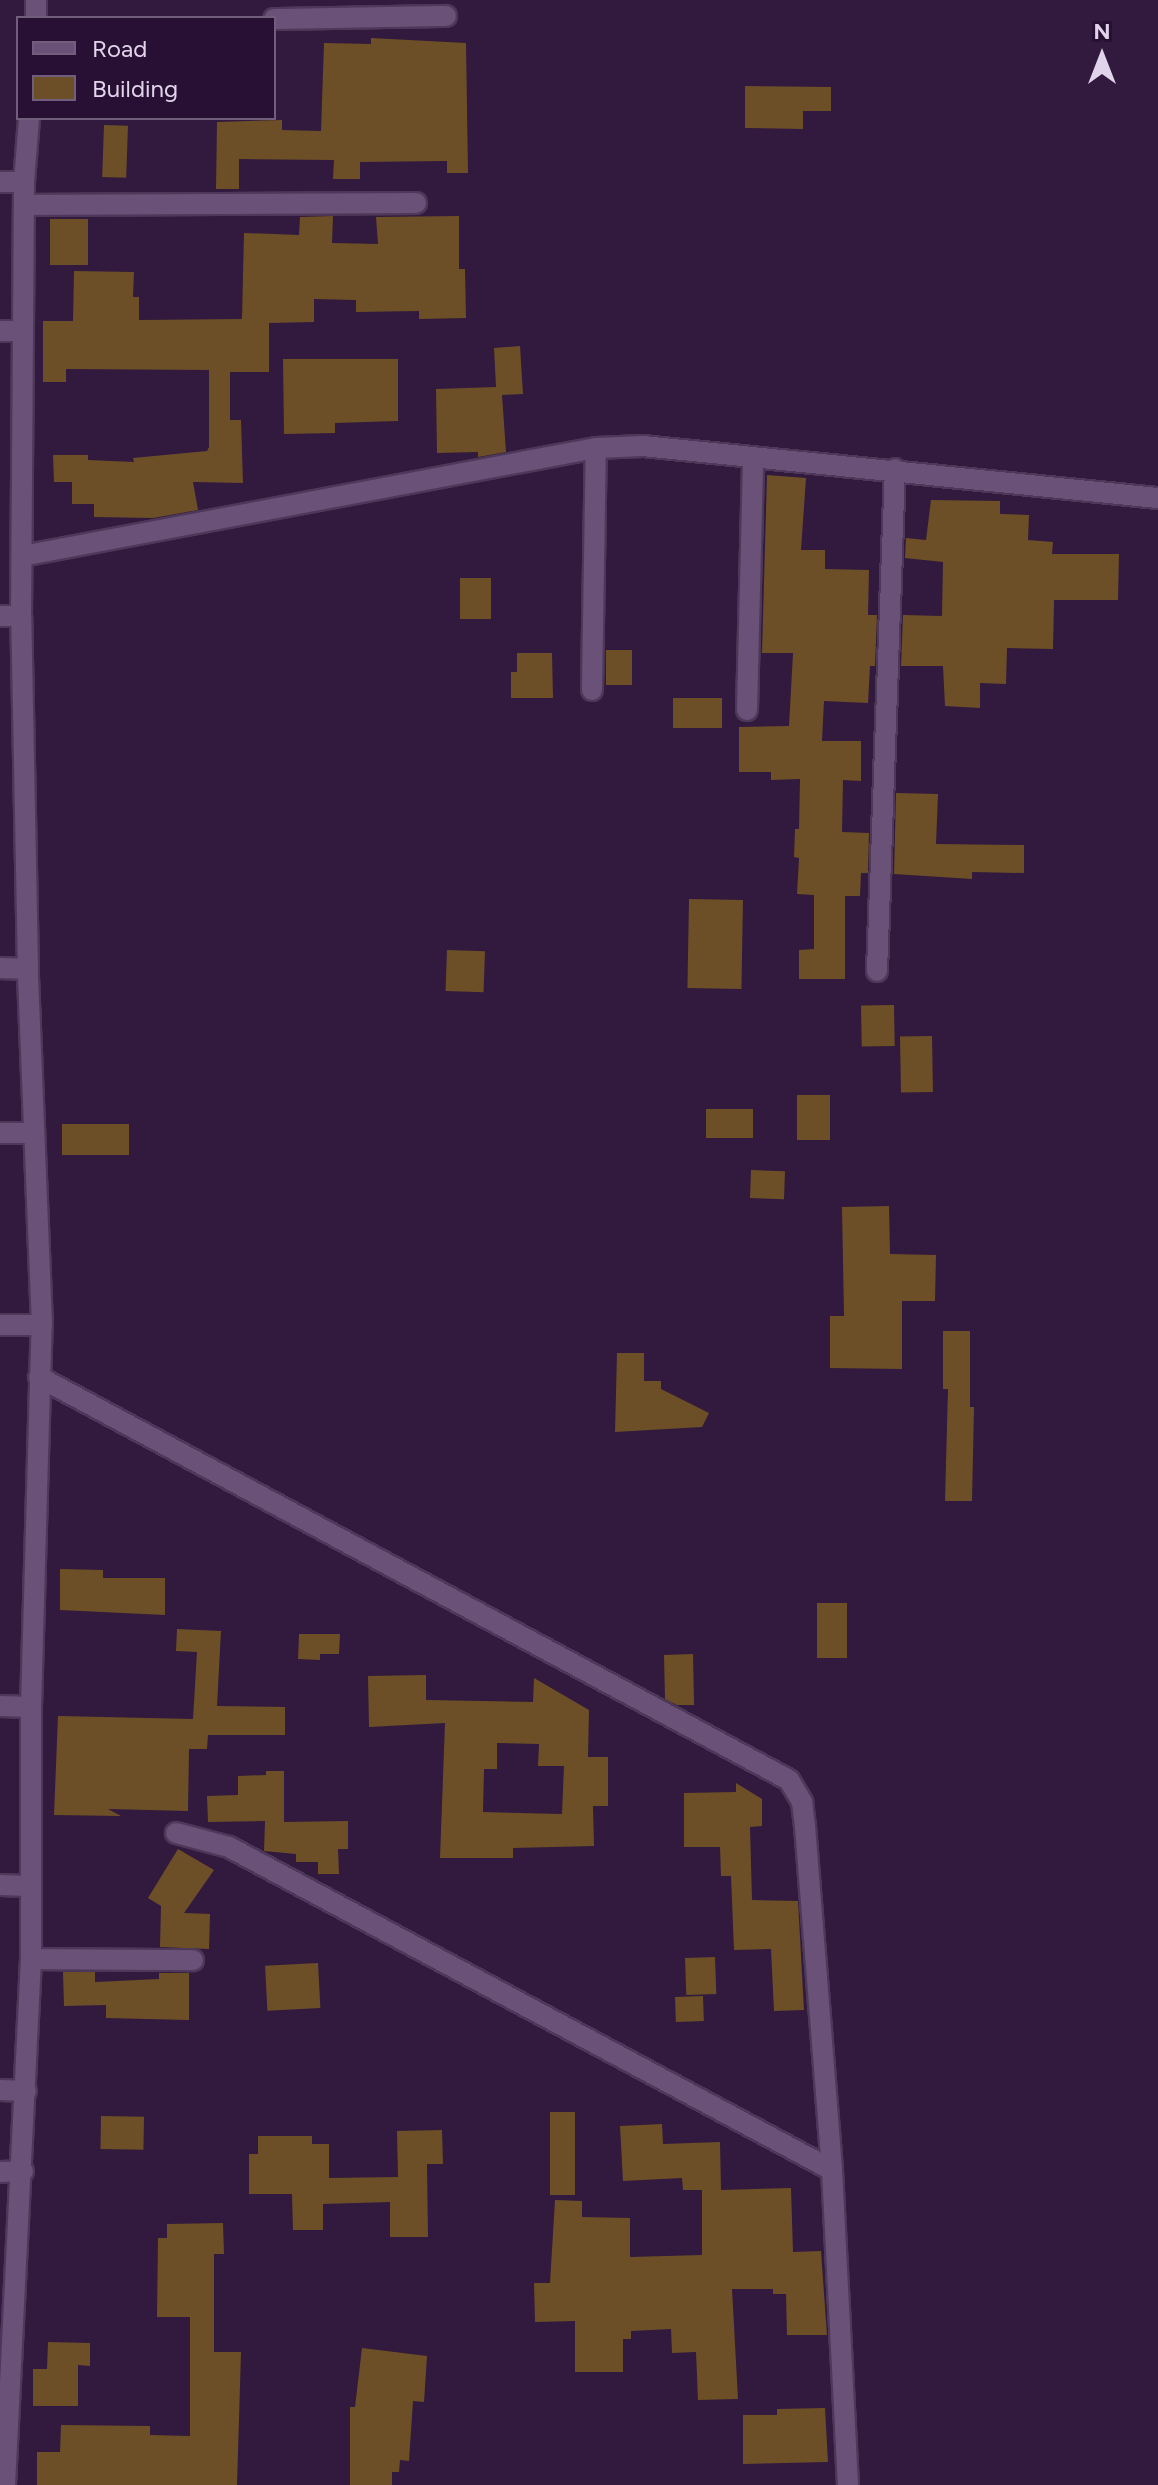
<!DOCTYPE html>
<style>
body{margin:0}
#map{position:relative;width:1158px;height:2485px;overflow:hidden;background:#311a3d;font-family:Figtree,sans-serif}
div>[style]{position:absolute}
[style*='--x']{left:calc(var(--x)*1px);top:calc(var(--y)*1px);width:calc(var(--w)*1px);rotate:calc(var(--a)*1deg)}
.building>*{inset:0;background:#6c4f27;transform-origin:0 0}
.roads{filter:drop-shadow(2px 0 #4d3859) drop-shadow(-2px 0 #4d3859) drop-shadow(0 2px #4d3859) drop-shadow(0 -2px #4d3859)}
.street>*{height:20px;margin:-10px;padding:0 10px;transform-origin:10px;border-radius:10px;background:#6a5178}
span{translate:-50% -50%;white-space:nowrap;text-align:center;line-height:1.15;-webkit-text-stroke:7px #271033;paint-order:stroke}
.legend{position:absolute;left:16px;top:16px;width:260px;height:104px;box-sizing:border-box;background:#271033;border:2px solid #715e7c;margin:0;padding:10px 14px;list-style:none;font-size:24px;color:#e1d3ea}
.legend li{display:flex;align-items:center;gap:16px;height:40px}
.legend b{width:40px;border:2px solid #715e7c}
.north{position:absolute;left:1062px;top:16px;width:80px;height:80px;-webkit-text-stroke:6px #271033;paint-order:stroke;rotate:0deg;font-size:22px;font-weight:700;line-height:32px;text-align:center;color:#e1d3ea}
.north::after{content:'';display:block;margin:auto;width:28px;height:36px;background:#e1d3ea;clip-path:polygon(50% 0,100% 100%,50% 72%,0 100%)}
</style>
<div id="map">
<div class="building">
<div style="clip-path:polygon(371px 38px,466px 43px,468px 173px,447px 173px,447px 161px,360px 162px,360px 179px,333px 179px,334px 160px,239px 159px,239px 189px,216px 189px,217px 122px,282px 120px,282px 130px,321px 131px,324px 43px,371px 44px)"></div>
<div style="clip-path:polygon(745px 86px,831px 87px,831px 111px,803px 111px,803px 129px,745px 128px)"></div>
<div style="left:104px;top:125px;width:24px;height:52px;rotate:2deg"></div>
<div style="clip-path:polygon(333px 216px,332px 243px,378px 244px,376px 217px,459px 216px,459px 269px,465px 269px,466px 318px,419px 319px,419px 311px,356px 312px,356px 300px,314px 299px,314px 322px,269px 323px,269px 372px,230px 372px,230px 420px,241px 420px,243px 483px,193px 482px,198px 510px,153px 518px,94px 517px,94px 504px,72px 504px,72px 482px,54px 482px,53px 455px,88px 455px,88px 460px,134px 462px,133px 458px,207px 451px,209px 447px,209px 370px,66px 369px,66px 382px,43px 382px,43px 321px,73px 321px,74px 271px,134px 272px,133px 297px,139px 297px,139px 320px,242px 319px,244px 233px,299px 235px,300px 217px)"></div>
<div style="left:50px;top:219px;width:38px;height:46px"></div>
<div style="clip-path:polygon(520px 346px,523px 394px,502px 395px,506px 452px,478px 457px,478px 452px,437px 453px,436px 389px,496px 387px,494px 348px)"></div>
<div style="clip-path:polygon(283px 359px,398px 359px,398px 421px,335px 423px,335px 433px,284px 434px)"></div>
<div style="clip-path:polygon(767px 475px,806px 478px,801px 550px,825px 550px,825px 569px,869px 570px,868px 615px,877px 615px,875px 666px,870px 666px,868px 703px,824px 701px,822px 741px,861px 741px,861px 781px,843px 780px,842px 832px,869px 833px,868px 873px,861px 873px,860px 896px,845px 896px,845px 979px,799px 979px,799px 950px,814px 949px,814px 895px,797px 894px,799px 858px,794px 857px,795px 829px,799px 829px,800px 779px,771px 780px,771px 772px,739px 772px,739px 727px,789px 726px,793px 653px,762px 653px)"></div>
<div style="clip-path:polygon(931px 500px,1000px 501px,1000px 514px,1029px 515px,1028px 540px,1053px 542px,1052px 554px,1119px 554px,1118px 600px,1054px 600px,1053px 649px,1007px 648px,1006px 684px,980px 683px,980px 708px,945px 706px,943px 666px,901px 666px,903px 615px,942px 616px,943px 562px,905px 558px,906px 538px,926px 540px)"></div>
<div style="left:460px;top:578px;width:31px;height:41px"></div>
<div style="left:606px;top:650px;width:26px;height:35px"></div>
<div style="clip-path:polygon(517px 653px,552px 653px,553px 698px,511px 698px,511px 672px,517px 672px)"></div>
<div style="left:673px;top:698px;width:49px;height:30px"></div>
<div style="clip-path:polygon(896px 793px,938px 794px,936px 844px,1024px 845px,1024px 873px,972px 872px,972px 879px,894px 874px)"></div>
<div style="left:689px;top:899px;width:54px;height:89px;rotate:1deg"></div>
<div style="left:447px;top:950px;width:38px;height:41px;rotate:2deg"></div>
<div style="left:894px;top:1005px;width:41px;height:33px;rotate:89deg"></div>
<div style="left:932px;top:1036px;width:56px;height:32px;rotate:89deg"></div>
<div style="left:797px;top:1095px;width:33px;height:45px"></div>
<div style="left:706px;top:1109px;width:47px;height:29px"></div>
<div style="left:129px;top:1124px;width:31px;height:67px;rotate:90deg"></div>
<div style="left:751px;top:1170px;width:34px;height:28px;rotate:2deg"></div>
<div style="clip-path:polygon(889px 1206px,890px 1254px,936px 1255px,935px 1301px,902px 1301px,902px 1369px,830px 1368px,830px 1316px,844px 1316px,842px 1207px)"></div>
<div style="clip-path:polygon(943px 1331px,970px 1331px,970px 1407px,974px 1407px,972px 1501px,945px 1501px,948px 1389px,943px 1389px)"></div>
<div style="clip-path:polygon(617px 1353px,644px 1353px,644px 1381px,661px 1381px,661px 1389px,709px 1413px,702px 1427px,615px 1432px)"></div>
<div style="clip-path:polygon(60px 1569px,103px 1570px,103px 1578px,165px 1578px,165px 1615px,60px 1610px)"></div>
<div style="left:817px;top:1603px;width:30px;height:55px"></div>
<div style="clip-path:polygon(177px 1629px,221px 1631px,217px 1706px,285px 1707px,285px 1735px,208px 1735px,207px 1749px,189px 1749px,188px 1811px,108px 1809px,121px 1816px,54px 1815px,58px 1716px,193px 1719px,197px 1652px,176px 1651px)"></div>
<div style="clip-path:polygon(299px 1634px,340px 1634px,339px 1654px,320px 1654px,320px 1660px,298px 1659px)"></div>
<div style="clip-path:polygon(693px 1654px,694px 1705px,677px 1705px,665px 1699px,664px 1655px)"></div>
<div style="clip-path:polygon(evenodd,426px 1675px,426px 1700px,533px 1702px,534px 1678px,589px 1710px,588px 1757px,608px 1757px,608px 1806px,593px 1806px,594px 1846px,513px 1848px,513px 1858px,440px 1858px,445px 1723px,369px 1727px,368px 1676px,426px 1675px,497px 1743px,539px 1744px,538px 1766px,564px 1766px,562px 1814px,483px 1812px,484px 1769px,497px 1769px,497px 1743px)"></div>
<div style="clip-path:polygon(266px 1771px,284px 1771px,284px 1822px,348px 1821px,348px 1849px,338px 1849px,339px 1874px,318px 1874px,318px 1862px,296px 1862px,296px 1854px,264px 1851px,265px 1821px,208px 1822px,207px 1796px,238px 1795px,238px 1776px,266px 1775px)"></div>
<div style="clip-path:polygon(736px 1783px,762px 1799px,762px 1826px,750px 1827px,752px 1900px,798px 1901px,804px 2010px,774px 2011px,771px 1949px,734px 1950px,731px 1876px,721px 1876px,720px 1847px,684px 1847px,684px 1793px,736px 1792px)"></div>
<div style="clip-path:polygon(178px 1849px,214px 1870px,184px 1913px,210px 1914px,209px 1949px,160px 1947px,161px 1906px,148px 1898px)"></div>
<div style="left:715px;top:1957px;width:37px;height:30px;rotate:88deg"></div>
<div style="left:318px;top:1963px;width:45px;height:53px;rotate:87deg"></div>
<div style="clip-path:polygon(63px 1972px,95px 1972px,95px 1982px,159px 1979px,159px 1973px,189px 1973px,189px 2020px,106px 2018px,106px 2005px,64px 2006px)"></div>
<div style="left:703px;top:1996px;width:25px;height:28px;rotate:88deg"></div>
<div style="left:550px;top:2112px;width:25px;height:83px"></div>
<div style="left:101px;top:2116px;width:43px;height:33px;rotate:1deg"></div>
<div style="clip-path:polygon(662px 2124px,663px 2144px,720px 2142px,721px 2190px,791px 2188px,793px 2252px,821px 2251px,827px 2335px,787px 2335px,786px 2294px,773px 2294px,773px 2289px,732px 2289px,738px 2399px,698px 2400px,696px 2352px,672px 2353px,671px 2329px,631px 2331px,631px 2339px,623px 2339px,623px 2372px,575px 2372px,575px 2321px,535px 2322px,534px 2283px,550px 2283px,555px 2200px,582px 2201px,582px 2217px,630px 2218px,630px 2257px,702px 2255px,702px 2190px,683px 2190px,682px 2178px,623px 2181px,620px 2126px)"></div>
<div style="clip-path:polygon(442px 2130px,443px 2164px,427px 2164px,428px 2237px,390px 2237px,390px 2202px,323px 2204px,323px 2230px,293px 2230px,292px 2194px,249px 2194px,249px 2154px,258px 2154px,258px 2136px,312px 2136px,312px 2144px,329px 2144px,329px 2178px,398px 2177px,397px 2131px)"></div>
<div style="clip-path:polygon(223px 2223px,224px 2254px,214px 2254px,214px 2352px,241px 2352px,237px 2485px,37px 2485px,37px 2452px,60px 2452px,61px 2425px,150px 2426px,150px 2435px,190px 2436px,190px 2317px,157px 2317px,158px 2238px,167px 2238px,167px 2224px)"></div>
<div style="clip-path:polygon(48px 2342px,90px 2343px,90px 2366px,78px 2365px,78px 2406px,33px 2406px,33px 2369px,47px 2369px)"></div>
<div style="clip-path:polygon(362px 2348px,427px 2356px,424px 2402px,413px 2401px,409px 2461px,400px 2460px,399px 2472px,392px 2472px,392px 2485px,350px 2485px,350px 2407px,355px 2407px)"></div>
<div style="clip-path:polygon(825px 2408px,828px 2462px,743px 2464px,743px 2415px,777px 2415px,777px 2409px)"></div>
</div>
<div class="roads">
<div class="street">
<div style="--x:36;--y:18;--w:18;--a:-90"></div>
<div style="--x:274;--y:19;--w:172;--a:-1"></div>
<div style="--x:0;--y:182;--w:24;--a:0"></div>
<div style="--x:24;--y:205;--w:392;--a:-0.3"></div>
<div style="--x:0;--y:331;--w:23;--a:0"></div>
<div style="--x:22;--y:556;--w:584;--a:-10.66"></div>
<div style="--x:596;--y:448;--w:47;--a:-2.4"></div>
<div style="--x:643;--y:446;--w:518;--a:5.77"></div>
<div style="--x:0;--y:616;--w:21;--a:0"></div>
<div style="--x:592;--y:690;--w:242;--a:-89.1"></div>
<div style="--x:747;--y:710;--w:251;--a:-88.6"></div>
<div style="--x:0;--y:968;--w:28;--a:2"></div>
<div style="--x:877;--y:971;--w:502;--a:-87.95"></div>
<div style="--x:0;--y:1133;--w:34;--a:0"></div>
<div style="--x:0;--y:1325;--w:42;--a:0"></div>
<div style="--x:39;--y:1377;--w:851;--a:28.25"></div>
<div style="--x:789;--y:1780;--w:26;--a:59"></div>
<div style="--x:802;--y:1802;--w:24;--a:83"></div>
<div style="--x:805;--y:1826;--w:345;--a:85.5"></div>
<div style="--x:832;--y:2170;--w:315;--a:87.1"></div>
<div style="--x:0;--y:1706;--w:31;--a:2"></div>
<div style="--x:176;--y:1833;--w:55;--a:14.8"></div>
<div style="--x:229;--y:1847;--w:684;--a:28.18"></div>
<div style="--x:0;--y:1885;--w:29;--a:2"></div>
<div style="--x:31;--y:1959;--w:162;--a:0.4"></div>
<div style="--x:0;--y:2090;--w:26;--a:2"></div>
<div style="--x:0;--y:2172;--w:23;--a:-2"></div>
<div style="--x:5;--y:2485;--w:527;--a:-87.17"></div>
<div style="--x:31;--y:1959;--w:252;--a:-90"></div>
<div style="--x:31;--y:1707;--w:382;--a:-88.4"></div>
<div style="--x:42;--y:1325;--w:356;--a:-92.3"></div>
<div style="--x:28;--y:969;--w:353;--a:-91.1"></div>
<div style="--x:21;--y:616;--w:434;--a:-89.6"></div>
<div style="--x:24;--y:182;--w:64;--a:-85.5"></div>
</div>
</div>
<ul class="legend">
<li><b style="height:10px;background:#6a5178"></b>Road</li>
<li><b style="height:22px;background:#6c4f27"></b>Building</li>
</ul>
<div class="north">N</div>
</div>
